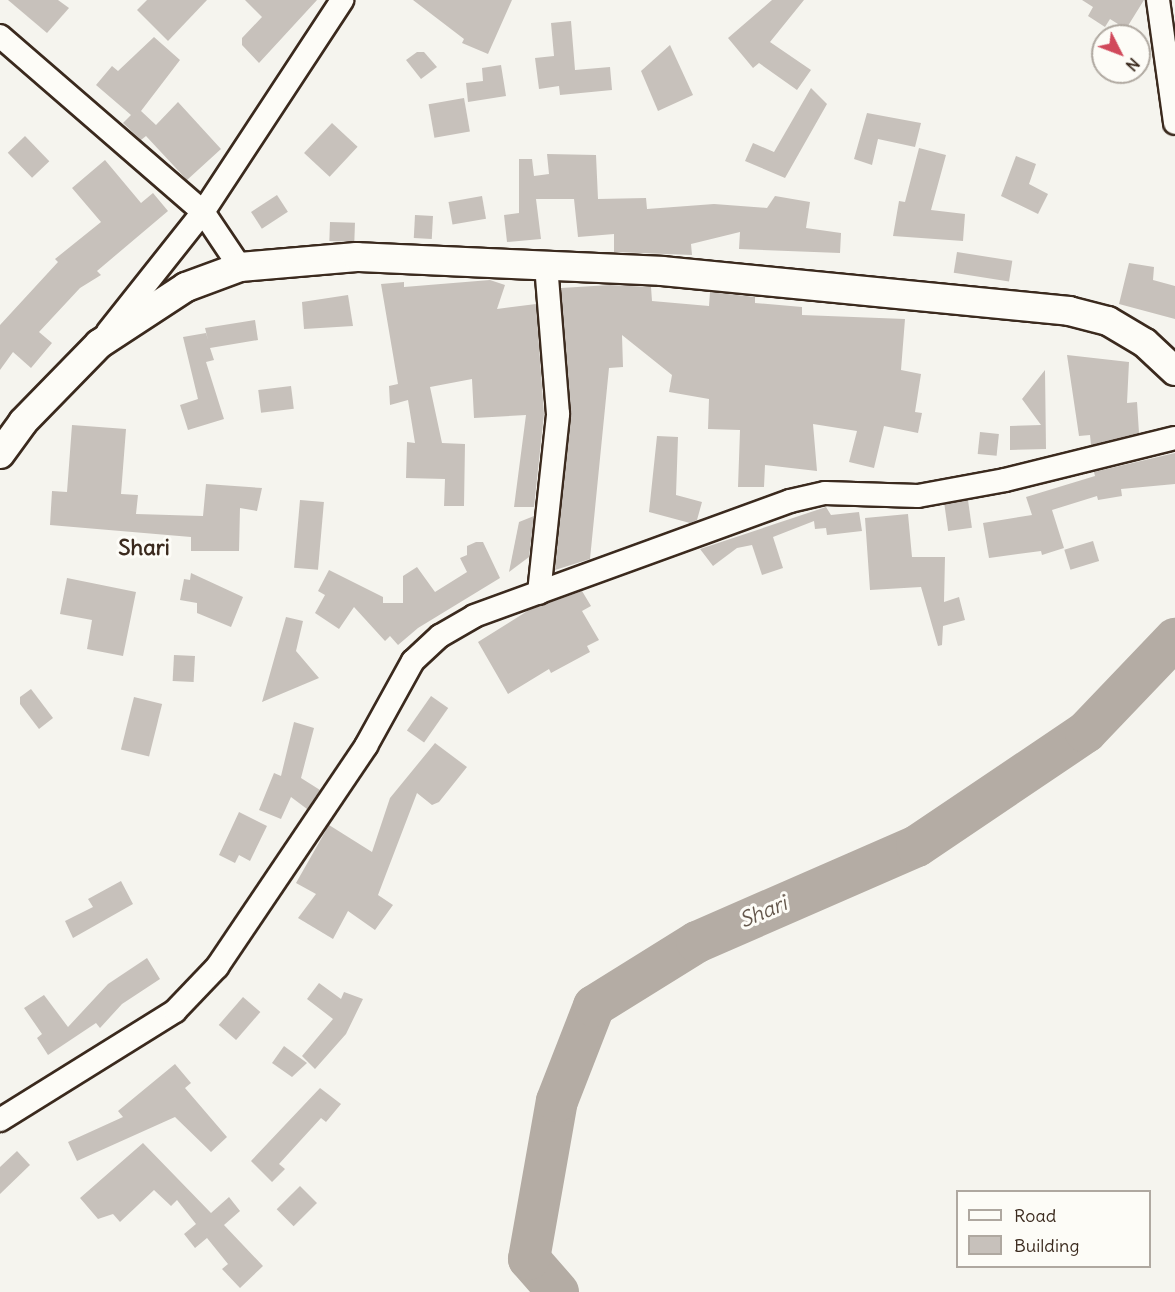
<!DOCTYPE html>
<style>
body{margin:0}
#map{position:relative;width:1175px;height:1292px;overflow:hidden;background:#f5f4ee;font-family:Delius,sans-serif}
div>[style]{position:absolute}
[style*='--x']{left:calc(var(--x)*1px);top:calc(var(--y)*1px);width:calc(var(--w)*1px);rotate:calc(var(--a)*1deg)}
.river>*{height:42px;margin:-21px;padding:0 21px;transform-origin:21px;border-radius:21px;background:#b4aca4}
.building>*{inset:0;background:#c7c1bb;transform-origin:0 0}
.roads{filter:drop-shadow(2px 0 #3b2a1e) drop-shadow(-2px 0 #3b2a1e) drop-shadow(0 2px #3b2a1e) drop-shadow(0 -2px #3b2a1e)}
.minor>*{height:22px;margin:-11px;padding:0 11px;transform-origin:11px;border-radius:11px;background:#fdfcf7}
.tertiary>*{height:28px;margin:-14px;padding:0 14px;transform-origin:14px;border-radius:14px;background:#fdfcf7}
span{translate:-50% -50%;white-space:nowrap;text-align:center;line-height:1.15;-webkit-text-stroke:6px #fdfcf7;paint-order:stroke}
.water-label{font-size:21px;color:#65584d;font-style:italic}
.quarter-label{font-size:22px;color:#3b2a1e;font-weight:700}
.legend{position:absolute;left:956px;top:1190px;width:195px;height:78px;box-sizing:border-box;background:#fdfcf7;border:2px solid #afa8a0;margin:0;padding:8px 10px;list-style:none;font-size:18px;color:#3b2a1e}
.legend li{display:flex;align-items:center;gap:12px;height:30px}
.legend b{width:30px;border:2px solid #afa8a0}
.north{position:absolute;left:1091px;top:24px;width:60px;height:60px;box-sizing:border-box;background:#fdfcf7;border:2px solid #afa8a0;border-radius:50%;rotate:132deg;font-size:16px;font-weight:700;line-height:24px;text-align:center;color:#3b2a1e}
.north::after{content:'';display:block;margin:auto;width:21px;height:27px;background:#d1495b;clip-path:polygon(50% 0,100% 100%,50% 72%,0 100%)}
</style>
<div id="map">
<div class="river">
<div style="--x:558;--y:1292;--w:44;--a:-131.3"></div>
<div style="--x:529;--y:1259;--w:160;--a:-80"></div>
<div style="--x:557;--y:1101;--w:102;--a:-68.7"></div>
<div style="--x:594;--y:1006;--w:121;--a:-31.9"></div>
<div style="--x:697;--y:942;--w:240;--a:-23.6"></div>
<div style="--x:917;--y:846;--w:204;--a:-34"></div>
<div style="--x:1086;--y:732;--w:129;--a:-46.3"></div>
</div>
<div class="building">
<div style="clip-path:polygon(8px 0,58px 0,69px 8px,47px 33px)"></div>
<div style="clip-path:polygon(147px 0,207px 0,168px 41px,137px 10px)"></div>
<div style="clip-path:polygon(245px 0,317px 0,259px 63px,242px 45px,242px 38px,262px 17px)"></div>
<div style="clip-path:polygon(413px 0,512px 0,488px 54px,462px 43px,464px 39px)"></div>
<div style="clip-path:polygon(772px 0,804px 0,770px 42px,811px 70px,797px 90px,759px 63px,753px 68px,728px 38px)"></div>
<div style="clip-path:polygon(1082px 0,1144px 0,1126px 29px,1110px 19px,1105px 27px,1088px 16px,1093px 7px)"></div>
<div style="clip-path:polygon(571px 21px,575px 70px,610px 67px,612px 90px,560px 95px,559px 86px,539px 89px,535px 58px,554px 56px,551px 23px)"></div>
<div style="clip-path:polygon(154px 37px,180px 60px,141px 111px,156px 125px,178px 102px,221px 149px,187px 180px,146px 136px,141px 140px,123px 123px,131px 115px,96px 85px,112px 66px,118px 71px)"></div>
<div style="clip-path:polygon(670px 45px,693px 95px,658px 111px,641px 71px)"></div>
<div style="clip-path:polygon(417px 52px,424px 52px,437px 67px,421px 79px,406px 60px)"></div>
<div style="clip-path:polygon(501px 65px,506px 96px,468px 102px,466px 83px,483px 81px,482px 68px)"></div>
<div style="clip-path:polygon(811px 88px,827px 104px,785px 178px,745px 161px,753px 143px,774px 152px)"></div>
<div style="left:464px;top:98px;width:34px;height:36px;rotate:80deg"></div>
<div style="clip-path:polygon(867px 113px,921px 123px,915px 147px,878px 139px,872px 165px,854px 159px)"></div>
<div style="left:332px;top:123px;width:35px;height:41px;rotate:43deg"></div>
<div style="left:25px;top:136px;width:35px;height:24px;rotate:46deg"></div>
<div style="clip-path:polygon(919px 148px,946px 155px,931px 210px,965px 214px,963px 241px,893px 236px,899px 201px,905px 202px)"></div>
<div style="clip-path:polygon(547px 154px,596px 155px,598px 199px,646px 198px,647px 209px,714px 204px,767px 208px,775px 196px,810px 202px,806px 228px,841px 233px,840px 253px,739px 249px,740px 232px,691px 244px,692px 255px,614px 252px,614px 234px,578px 237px,574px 199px,536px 199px,541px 239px,507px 242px,504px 215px,519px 213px,519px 159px,532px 159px,534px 176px,549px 174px)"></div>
<div style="clip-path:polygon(1016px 156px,1036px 164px,1029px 184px,1048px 194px,1038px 214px,1001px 196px)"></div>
<div style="clip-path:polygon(105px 160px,141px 203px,153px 193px,168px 211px,97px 271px,101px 275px,80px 288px,39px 332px,52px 343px,31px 368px,13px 352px,0 370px,0 325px,58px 262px,55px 259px,101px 222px,72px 188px)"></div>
<div style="left:277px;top:195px;width:20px;height:31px;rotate:57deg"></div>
<div style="left:482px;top:196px;width:23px;height:34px;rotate:80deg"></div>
<div style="left:415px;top:215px;width:18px;height:23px;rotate:3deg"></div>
<div style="left:330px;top:222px;width:25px;height:19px;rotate:2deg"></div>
<div style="left:957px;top:252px;width:56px;height:21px;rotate:9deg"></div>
<div style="clip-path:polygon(1129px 263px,1154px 267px,1153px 280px,1175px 286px,1175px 319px,1119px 304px)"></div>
<div style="clip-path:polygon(490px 280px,505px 285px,497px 309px,536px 304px,544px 414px,534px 507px,514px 507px,526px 415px,474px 418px,472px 379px,430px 387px,442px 443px,465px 444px,464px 506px,444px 506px,445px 479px,406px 478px,407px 442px,415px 443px,408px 400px,390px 405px,389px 386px,398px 384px,381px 284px,404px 282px,404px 287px)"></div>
<div style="clip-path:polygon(610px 285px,651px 287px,652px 301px,709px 306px,710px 292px,755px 297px,755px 303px,802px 307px,802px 315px,905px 319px,901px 370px,921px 374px,915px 412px,922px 413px,918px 433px,884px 426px,874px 468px,849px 462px,857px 431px,813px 424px,817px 471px,765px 465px,764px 487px,738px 487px,740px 430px,708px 429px,709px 399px,669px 392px,672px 375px,622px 335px,623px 367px,609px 368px,590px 559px,555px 570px,571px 415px,561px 288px)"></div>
<div style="clip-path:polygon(348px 295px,353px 326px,304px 329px,302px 302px)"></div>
<div style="clip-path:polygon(255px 320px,258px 340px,210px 348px,214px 360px,206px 362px,224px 419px,188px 430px,180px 405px,198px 399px,183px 337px,206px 333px,208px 340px,205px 328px)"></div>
<div style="clip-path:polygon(1067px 355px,1129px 362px,1127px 403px,1137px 402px,1139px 433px,1091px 445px,1090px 435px,1079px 436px)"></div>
<div style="clip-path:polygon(1045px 370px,1046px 449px,1010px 450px,1010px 426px,1041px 425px,1022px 399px)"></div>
<div style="left:291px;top:386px;width:23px;height:33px;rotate:83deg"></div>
<div style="clip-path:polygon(72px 425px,126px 429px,121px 494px,138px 495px,136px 514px,203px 516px,206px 484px,262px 488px,257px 511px,240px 508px,239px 551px,191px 551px,191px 537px,50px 525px,52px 491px,67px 492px)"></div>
<div style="left:980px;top:432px;width:19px;height:22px;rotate:6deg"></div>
<div style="clip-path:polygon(657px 436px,678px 437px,676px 495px,702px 502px,697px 520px,690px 523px,649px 512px)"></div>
<div style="clip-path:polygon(1175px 453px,1175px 484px,1121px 489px,1122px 496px,1098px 500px,1097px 496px,1052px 510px,1064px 548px,1042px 555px,1041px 551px,989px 558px,983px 523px,1032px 515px,1026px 497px,1095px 476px,1094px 472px)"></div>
<div style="left:300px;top:500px;width:24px;height:68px;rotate:5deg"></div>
<div style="left:968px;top:500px;width:28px;height:24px;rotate:82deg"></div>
<div style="clip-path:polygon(826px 507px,831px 515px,859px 512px,862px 531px,827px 535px,826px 528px,815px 529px,814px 521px,773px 537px,783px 568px,762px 575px,752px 545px,737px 548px,713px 566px,700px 549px)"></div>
<div style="clip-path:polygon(908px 514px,912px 557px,945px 557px,944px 602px,959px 597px,965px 620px,943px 626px,942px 645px,938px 646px,921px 587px,870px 590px,865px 518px)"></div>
<div style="clip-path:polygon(534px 516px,529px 557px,509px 572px,519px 522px)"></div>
<div style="left:1093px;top:541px;width:21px;height:30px;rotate:73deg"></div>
<div style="clip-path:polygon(476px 542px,483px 542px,500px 578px,418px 628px,398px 645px,390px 636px,385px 641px,354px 607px,339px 629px,315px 613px,325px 595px,318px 591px,329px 570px,383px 597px,383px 603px,403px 603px,403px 576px,417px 567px,435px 592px,467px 572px,460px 558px,467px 555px,467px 546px)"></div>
<div style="clip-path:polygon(191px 573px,243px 597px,231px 627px,197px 613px,197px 603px,180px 600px,184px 579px,190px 580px)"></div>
<div style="clip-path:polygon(67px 578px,136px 592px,123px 656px,87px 649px,92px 620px,60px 614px)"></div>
<div style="clip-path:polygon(582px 591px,591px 606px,582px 611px,599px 640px,587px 646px,590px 652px,551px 673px,549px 669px,508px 694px,478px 642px,529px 610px)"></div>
<div style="clip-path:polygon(286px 617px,303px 621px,296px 651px,319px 678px,262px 702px)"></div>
<div style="left:174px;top:655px;width:21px;height:26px;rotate:3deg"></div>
<div style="clip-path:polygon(31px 689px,53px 718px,39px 729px,20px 704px,20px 697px)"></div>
<div style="left:431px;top:696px;width:21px;height:42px;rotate:35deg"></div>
<div style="left:134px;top:697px;width:29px;height:54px;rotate:14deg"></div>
<div style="clip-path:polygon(294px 722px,314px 728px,301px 778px,320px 790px,307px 809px,291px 797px,281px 819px,259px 810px,274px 773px,281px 776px)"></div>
<div style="clip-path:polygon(435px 743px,467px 767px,439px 802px,432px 805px,417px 793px,378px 895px,393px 905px,375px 930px,348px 911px,333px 939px,298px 918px,316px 894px,296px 883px,329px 825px,372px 852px,390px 798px)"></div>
<div style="clip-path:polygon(239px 812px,267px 826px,250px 861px,239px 855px,235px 863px,219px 855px)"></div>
<div style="clip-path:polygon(121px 881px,133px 904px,73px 938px,65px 921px,93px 907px,88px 899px)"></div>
<div style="clip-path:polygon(147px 958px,160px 979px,122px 1004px,100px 1028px,96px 1023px,48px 1055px,37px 1038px,42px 1034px,24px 1008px,44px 995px,68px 1027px,108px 984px)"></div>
<div style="clip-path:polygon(319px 983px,341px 999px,344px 992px,363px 999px,346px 1034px,315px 1069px,302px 1056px,333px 1019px,307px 999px)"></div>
<div style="left:243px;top:997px;width:23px;height:37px;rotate:41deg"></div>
<div style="clip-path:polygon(284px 1046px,307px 1063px,292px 1077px,272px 1063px)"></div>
<div style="clip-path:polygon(175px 1064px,191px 1083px,185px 1088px,227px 1137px,211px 1152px,175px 1117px,77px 1161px,68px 1142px,123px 1117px,118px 1111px)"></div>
<div style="clip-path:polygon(320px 1088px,341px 1104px,326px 1122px,321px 1118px,279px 1164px,285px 1169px,272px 1182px,251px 1161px)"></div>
<div style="clip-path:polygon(143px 1143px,211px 1213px,229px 1197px,240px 1211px,224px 1225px,263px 1266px,240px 1288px,222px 1269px,228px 1264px,207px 1238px,195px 1248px,184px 1234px,196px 1224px,177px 1200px,171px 1206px,154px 1190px,120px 1222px,113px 1214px,98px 1219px,80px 1198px)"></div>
<div style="clip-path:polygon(17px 1151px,30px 1165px,0 1194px,0 1167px)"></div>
<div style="left:300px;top:1186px;width:24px;height:33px;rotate:45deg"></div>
</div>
<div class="roads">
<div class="minor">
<div style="--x:1158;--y:0;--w:124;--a:82.1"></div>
<div style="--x:0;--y:36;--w:269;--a:40.9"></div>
<div style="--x:203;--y:212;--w:153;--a:128.4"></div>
<div style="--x:240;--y:267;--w:66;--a:-123.9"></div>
<div style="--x:203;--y:212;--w:254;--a:-56.7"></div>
<div style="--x:539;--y:593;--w:180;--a:-83.9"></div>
<div style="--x:558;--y:414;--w:149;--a:-94.6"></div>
<div style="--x:0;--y:1120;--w:206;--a:-31.9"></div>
<div style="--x:175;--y:1011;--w:61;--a:-46.3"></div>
<div style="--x:217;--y:967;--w:267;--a:-56"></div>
<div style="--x:366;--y:746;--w:97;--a:-61.1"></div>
<div style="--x:413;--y:661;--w:37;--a:-43"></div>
<div style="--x:440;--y:636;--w:39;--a:-30"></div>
<div style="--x:474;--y:616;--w:336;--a:-20"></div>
<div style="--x:790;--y:501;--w:36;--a:-13"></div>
<div style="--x:825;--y:493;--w:93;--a:1.8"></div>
<div style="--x:918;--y:496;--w:88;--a:-10.4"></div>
<div style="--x:1005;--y:480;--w:175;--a:-13.9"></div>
</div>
<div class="tertiary">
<div style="--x:0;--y:454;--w:39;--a:-54"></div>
<div style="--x:23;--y:422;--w:109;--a:-45.7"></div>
<div style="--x:99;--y:344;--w:104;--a:-33.2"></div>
<div style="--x:186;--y:287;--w:58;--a:-20.3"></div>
<div style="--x:240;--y:267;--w:117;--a:-4.9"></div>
<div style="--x:357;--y:257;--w:305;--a:2.6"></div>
<div style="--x:662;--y:271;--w:409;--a:5.6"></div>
<div style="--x:1069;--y:311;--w:40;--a:14.4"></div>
<div style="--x:1108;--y:321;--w:43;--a:30.7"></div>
<div style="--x:1145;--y:343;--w:41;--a:43"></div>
</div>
</div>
<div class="water-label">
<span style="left:763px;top:912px;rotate:-23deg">Shari</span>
</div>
<div class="quarter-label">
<span style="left:144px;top:548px">Shari</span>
</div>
<ul class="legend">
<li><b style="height:8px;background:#fdfcf7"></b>Road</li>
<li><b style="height:16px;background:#c7c1bb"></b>Building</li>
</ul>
<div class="north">N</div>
</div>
